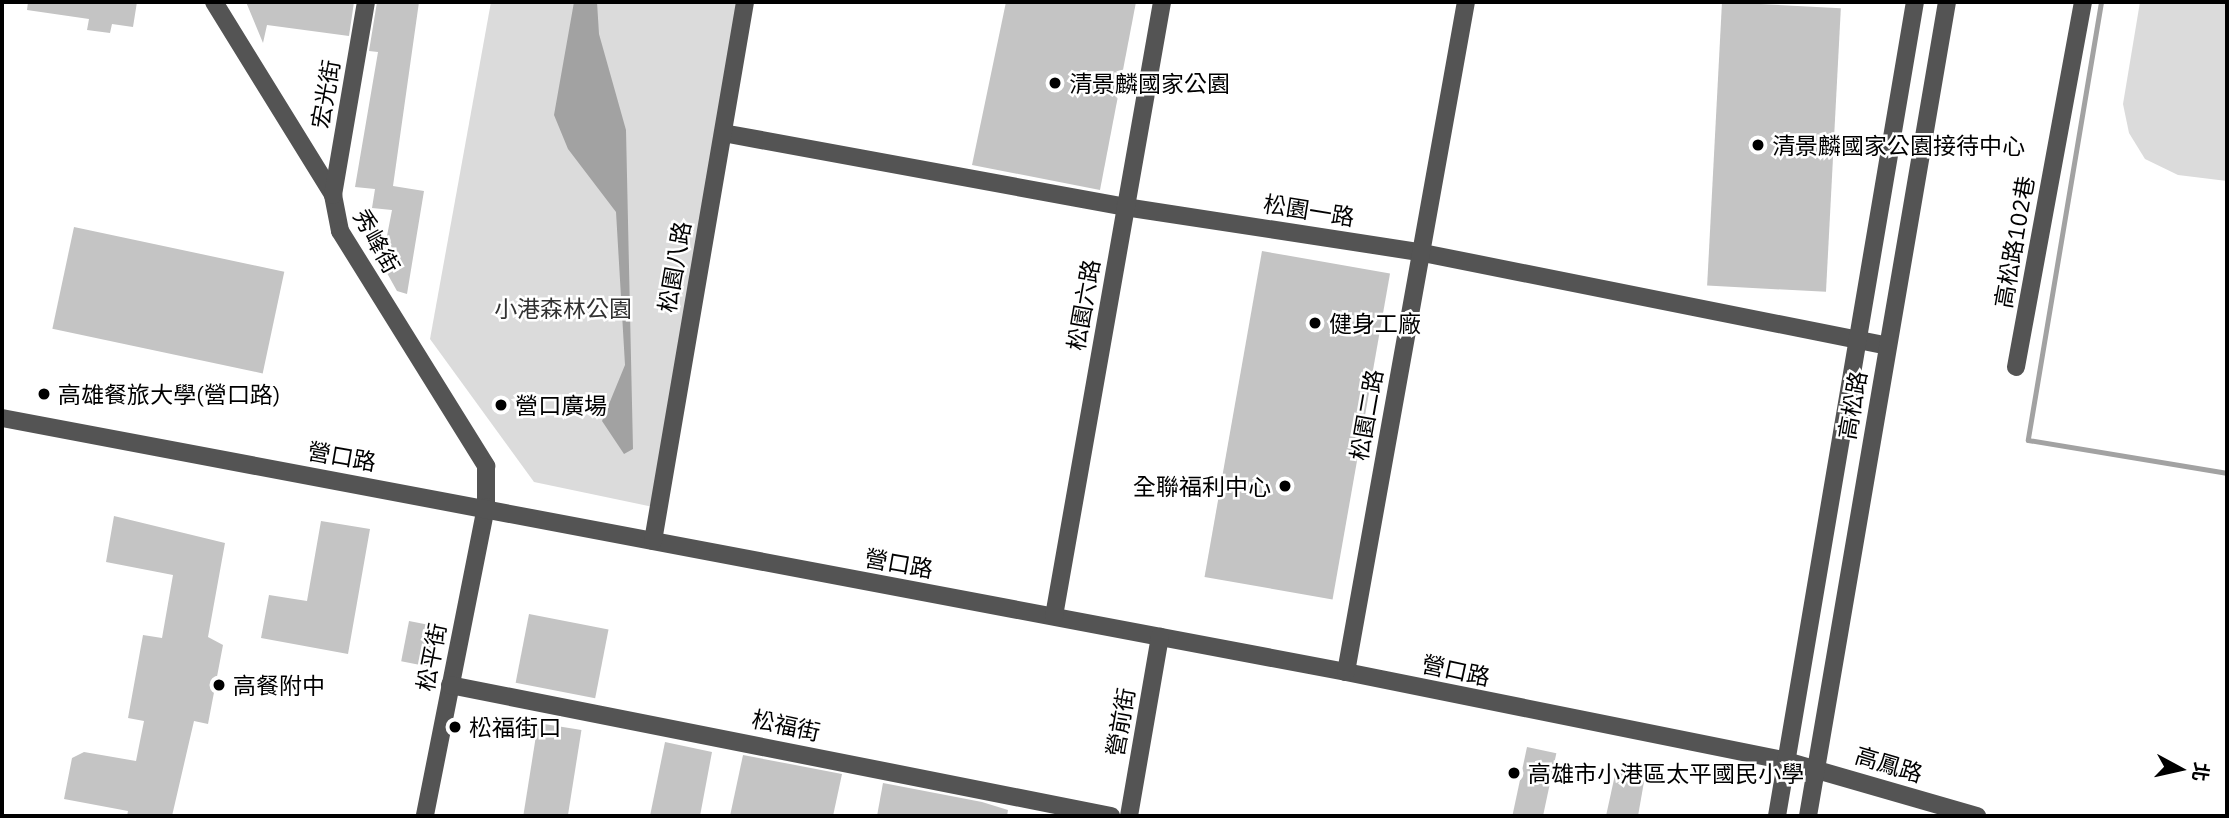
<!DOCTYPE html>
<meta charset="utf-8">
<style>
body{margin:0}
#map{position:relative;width:2229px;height:818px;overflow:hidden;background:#fff;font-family:"IBM Plex Sans","Noto Sans TC",sans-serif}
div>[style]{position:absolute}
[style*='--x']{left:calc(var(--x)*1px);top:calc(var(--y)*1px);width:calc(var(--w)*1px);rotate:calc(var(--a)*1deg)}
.green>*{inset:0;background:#dbdbdb}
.water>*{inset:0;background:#a2a2a2}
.stream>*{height:5px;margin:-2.5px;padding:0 2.5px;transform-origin:2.5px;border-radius:2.5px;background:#a2a2a2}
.building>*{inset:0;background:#c4c4c4;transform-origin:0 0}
.minor>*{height:18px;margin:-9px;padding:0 9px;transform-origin:9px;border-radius:9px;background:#545454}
.dots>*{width:19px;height:19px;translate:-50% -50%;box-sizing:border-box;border:4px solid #fff;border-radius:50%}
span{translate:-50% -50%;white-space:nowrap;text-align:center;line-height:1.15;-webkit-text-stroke:5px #fff;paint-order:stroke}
.poi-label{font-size:23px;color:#000}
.left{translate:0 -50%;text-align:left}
.right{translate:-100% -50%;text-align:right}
.street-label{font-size:23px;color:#000}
.park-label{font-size:23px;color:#323232}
.frame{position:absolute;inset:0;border:4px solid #000;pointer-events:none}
.north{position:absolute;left:2145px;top:734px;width:70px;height:70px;-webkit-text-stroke:5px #fff;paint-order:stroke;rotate:98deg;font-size:19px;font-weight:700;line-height:28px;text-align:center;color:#000}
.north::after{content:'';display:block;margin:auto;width:24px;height:32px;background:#000;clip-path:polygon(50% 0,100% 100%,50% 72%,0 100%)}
</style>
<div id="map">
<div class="green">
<div style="clip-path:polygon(491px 2px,740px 2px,658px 508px,534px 482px,430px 339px)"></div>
<div style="clip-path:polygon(2140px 2px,2227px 2px,2227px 181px,2178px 175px,2145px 159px,2129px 133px,2123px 104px)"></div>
</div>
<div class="water">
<div style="clip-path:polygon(574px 2px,597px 2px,599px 34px,626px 130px,633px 449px,624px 454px,602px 421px,625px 365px,616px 212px,568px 149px,554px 115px)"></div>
</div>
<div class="stream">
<div style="--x:2101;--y:2;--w:444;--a:99.5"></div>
<div style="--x:2028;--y:440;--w:202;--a:9.4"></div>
</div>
<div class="building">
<div style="clip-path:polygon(28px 2px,137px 2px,133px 27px,112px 24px,110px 33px,87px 30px,89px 19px,27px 10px)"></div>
<div style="clip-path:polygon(246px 2px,354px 2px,349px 36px,267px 25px,263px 43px)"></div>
<div style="clip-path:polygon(377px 2px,419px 2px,393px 186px,424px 191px,407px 294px,397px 291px,368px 239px,386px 241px,392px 210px,372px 208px,375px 189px,355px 187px,378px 52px,369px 51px)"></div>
<div style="clip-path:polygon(1006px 2px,1136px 2px,1100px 190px,972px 165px)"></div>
<div style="left:1722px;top:2px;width:119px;height:284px;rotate:3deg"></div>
<div style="left:74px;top:227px;width:215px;height:104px;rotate:12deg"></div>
<div style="left:1262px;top:251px;width:130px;height:331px;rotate:10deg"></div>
<div style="clip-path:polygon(114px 516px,225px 543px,208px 637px,223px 645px,208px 724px,194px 721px,172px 816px,127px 816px,128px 811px,64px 799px,72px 758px,84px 752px,136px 761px,144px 721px,128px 718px,143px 635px,162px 638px,173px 575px,106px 562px)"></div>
<div style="clip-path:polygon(321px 521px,370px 529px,348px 654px,261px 638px,269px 595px,307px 601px)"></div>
<div style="left:529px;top:614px;width:81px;height:70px;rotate:11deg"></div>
<div style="left:409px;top:621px;width:26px;height:41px;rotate:11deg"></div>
<div style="left:538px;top:723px;width:44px;height:95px;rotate:9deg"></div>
<div style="clip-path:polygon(665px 742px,712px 752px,700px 816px,650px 816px)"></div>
<div style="left:1527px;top:747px;width:30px;height:71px;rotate:12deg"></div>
<div style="clip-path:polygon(743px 755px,842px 774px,833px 816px,730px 816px)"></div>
<div style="clip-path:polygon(1616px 770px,1645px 776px,1638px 816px,1606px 816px)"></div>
<div style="clip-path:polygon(883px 783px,982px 802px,1008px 810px,1007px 816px,877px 816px)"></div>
</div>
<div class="minor">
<div style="--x:214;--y:2;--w:227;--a:58.3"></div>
<div style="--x:333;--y:195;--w:37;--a:79"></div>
<div style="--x:340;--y:231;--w:277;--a:58.1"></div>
<div style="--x:486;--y:466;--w:41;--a:90"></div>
<div style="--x:486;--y:507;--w:315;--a:101.2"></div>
<div style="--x:723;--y:133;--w:409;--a:10.4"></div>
<div style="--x:1125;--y:207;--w:296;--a:8.7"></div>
<div style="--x:1418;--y:252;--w:478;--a:11.3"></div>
<div style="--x:333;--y:195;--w:196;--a:-80.3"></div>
<div style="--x:2016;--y:367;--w:371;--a:-79.6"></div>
<div style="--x:2;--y:418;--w:1368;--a:10.7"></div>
<div style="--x:1346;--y:672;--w:449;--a:11.4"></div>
<div style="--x:1786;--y:761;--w:199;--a:16.1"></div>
<div style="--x:653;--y:541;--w:547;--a:-80.31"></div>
<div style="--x:1054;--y:616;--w:623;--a:-80.02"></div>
<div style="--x:1346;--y:672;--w:681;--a:-79.85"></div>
<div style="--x:450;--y:685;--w:674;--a:11.21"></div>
<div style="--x:1129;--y:816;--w:182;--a:-80.2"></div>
<div style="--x:1777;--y:816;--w:826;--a:-80.38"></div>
<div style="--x:1808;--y:816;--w:826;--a:-80.31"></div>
</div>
<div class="dots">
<div style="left:1055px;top:83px;background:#000"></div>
<div style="left:1758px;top:145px;background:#000"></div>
<div style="left:1315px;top:323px;background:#000"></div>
<div style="left:44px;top:394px;background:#000"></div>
<div style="left:501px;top:405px;background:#000"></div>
<div style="left:1285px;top:486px;background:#000"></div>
<div style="left:219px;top:685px;background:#000"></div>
<div style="left:455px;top:727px;background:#000"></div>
<div style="left:1514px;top:773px;background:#000"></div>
</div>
<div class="poi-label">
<span class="left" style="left:1069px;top:83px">清景麟國家公園</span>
<span class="left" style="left:1772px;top:145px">清景麟國家公園接待中心</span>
<span class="left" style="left:1329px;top:323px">健身工廠</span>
<span class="left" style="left:58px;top:394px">高雄餐旅大學(營口路)</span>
<span class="left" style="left:515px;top:405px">營口廣場</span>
<span class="right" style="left:1271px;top:486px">全聯福利中心</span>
<span class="left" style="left:233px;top:685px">高餐附中</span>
<span class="left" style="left:469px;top:727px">松福街口</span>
<span class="left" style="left:1528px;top:773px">高雄市小港區太平國民小學</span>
</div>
<div class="street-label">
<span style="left:325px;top:94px;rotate:-80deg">宏光街</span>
<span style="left:1309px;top:210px;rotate:9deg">松園一路</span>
<span style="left:377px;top:241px;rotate:61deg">秀峰街</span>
<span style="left:2014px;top:242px;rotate:-80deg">高松路102巷</span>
<span style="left:674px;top:267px;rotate:-80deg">松園八路</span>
<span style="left:1083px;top:305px;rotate:-80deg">松園六路</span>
<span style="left:1852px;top:405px;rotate:-80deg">高松路</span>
<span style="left:1366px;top:415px;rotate:-80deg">松園二路</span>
<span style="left:342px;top:456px;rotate:10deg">營口路</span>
<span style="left:899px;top:563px;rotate:10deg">營口路</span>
<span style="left:431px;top:657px;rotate:-79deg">松平街</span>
<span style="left:1456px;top:670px;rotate:12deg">營口路</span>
<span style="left:1120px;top:722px;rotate:-80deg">營前街</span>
<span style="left:786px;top:725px;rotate:12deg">松福街</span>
<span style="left:1889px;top:764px;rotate:17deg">高鳳路</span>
</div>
<div class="park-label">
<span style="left:563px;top:308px">小港森林公園</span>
</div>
<div class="frame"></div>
<div class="north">北</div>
</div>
